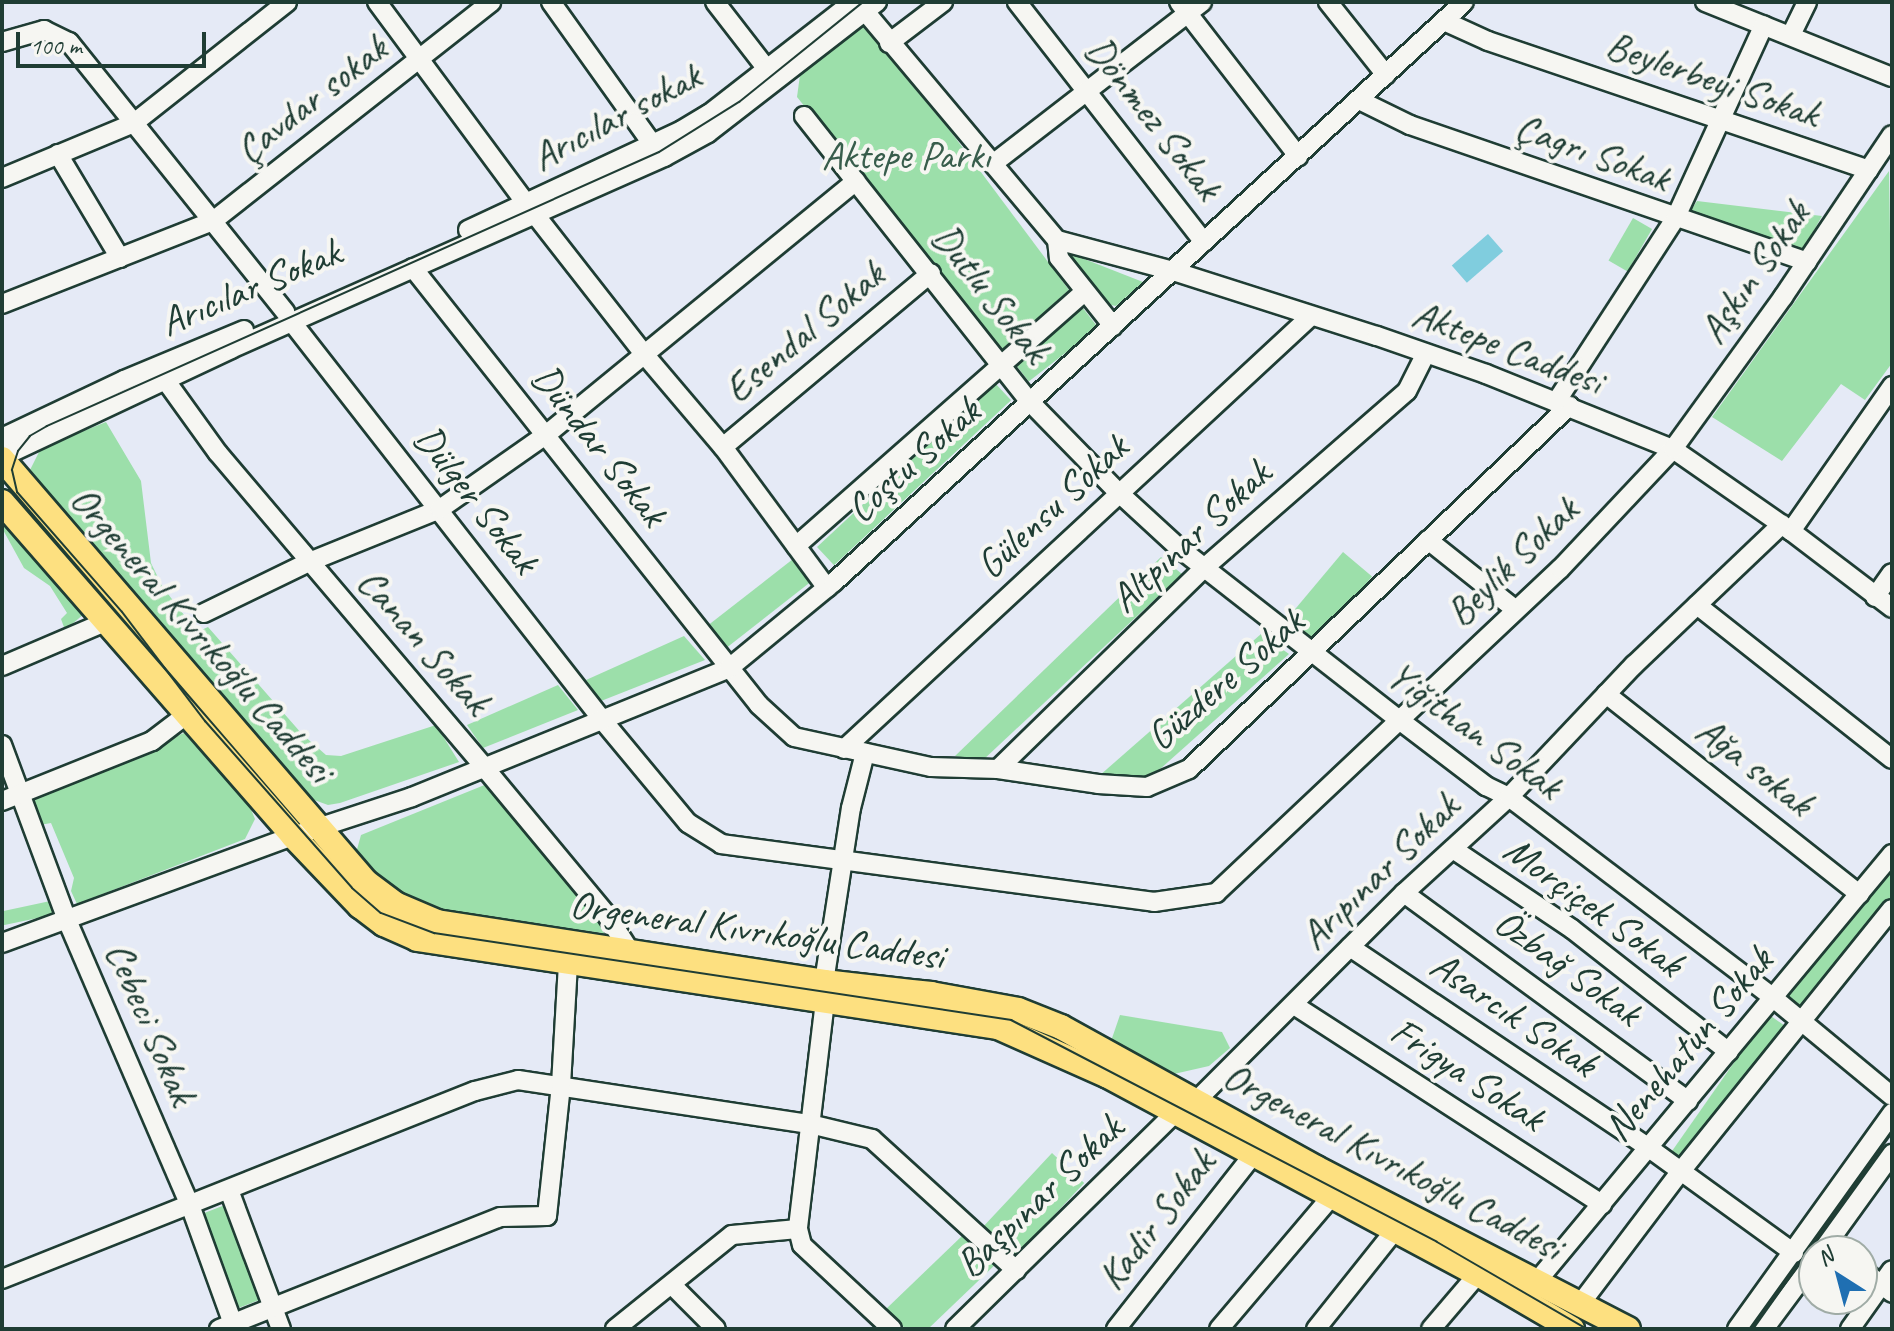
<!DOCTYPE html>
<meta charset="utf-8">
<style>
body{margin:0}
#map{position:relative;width:1894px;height:1331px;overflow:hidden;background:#e5eaf6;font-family:Caveat,sans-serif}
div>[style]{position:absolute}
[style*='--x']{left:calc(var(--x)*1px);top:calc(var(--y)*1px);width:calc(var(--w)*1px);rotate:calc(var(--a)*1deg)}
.green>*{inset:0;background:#9cdfaa;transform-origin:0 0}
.water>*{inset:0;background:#80cdde;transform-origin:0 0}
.roads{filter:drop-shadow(2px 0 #1f3d34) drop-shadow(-2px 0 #1f3d34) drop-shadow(0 2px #1f3d34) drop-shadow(0 -2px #1f3d34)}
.minor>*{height:18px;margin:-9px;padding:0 9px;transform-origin:9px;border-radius:9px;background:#f6f6f2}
.major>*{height:24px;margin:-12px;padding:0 12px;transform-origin:12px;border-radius:12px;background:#fde080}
.tram>*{height:2px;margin:-1px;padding:0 1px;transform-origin:1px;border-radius:1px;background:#1f3d34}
span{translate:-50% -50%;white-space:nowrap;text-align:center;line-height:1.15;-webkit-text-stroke:8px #f6f6f2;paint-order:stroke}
.street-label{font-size:40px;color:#1f3d34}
.park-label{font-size:40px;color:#385d4c}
.frame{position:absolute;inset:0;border:4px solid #1f3d34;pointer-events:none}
.north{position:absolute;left:1798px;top:1235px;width:80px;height:80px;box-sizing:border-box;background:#f6f6f2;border:2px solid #a0aca6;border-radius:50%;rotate:324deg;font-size:22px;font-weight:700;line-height:32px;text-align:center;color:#1f3d34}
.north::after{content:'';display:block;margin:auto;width:28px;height:36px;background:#1f6fb2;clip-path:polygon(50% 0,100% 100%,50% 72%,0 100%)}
.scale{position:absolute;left:16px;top:32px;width:190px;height:36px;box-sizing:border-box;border:4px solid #1f3d34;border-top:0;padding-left:10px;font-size:24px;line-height:28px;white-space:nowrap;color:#1f3d34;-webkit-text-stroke:6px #f6f6f2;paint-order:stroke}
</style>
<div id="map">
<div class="green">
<div style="clip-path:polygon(861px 24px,951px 132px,1069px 290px,1001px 351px,797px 97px,800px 75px)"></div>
<div style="clip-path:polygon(1889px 171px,1892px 363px,1865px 400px,1841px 384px,1782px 461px,1712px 417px)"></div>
<div style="clip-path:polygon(1697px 201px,1822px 216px,1803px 250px,1688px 215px)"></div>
<div style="left:1633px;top:218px;width:22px;height:49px;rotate:30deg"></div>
<div style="clip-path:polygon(1069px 253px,1143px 282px,1116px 306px,1100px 303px,1062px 256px)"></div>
<div style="left:1079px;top:303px;width:31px;height:88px;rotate:52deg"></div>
<div style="left:994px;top:382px;width:25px;height:242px;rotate:47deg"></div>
<div style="clip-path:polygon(106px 422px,141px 481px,151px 563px,162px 586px,197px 632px,208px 627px,302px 734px,326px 755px,341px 756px,436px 725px,459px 762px,340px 803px,328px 805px,306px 797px,29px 472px,41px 448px)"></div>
<div style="clip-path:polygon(2px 518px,84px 614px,65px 630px,61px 619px,67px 613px,50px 586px,24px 568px,2px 528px)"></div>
<div style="left:1343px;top:552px;width:38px;height:89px;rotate:40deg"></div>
<div style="clip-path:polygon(1161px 557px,1182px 574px,982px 761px,955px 756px)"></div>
<div style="left:793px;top:559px;width:29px;height:109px;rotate:52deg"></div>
<div style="clip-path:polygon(1261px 634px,1289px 654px,1159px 770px,1142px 780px,1099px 776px)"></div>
<div style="clip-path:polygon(684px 636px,705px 660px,601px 701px,586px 680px)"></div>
<div style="clip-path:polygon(558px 685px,578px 710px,483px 748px,467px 725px)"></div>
<div style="clip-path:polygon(184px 733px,250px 807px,255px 819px,245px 839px,77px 904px,71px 891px,74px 878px,51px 823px,40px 825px,28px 798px)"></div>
<div style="clip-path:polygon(487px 784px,608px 934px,429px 908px,384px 884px,356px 853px,361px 835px)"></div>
<div style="clip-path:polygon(1892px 862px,1892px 900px,1803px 1009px,1783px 995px)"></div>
<div style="left:55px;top:900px;width:14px;height:57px;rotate:78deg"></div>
<div style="left:1768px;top:1014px;width:24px;height:174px;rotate:35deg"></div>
<div style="clip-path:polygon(1120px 1015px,1222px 1032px,1230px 1048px,1209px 1066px,1165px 1076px,1110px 1044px)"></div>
<div style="left:1052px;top:1153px;width:44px;height:102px;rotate:43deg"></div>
<div style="left:225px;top:1205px;width:101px;height:25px;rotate:69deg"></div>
<div style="clip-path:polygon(963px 1235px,998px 1262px,928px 1329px,906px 1329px,885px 1310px)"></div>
</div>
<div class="water">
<div style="left:1488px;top:234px;width:23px;height:48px;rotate:49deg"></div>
</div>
<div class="roads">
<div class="minor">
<div style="--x:377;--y:2;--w:250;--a:53.5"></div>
<div style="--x:526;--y:203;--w:192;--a:52"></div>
<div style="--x:644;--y:354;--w:122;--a:49.7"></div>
<div style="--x:723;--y:447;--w:175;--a:53.6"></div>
<div style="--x:551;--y:2;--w:176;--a:54.5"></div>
<div style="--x:715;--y:2;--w:85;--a:52.2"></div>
<div style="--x:1017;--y:2;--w:304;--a:52.1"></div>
<div style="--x:1179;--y:2;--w:195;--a:52.3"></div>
<div style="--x:1328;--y:2;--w:93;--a:51.5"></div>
<div style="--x:1705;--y:2;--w:201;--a:21.9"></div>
<div style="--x:858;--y:3;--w:309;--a:50"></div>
<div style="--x:1444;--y:21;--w:48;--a:24.4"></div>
<div style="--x:1488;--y:41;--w:402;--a:18.7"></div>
<div style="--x:1791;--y:35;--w:37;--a:-64"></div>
<div style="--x:2;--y:42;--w:44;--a:-15.9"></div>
<div style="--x:44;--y:30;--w:28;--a:26"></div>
<div style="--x:69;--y:42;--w:346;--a:51.3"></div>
<div style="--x:889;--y:43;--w:68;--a:-37.2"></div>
<div style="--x:1359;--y:100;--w:57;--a:26.1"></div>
<div style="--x:1410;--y:125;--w:420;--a:19"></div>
<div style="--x:804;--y:116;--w:366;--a:51.7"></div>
<div style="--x:1031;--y:403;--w:124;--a:45.7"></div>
<div style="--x:1118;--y:492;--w:83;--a:42.6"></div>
<div style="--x:1179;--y:548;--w:278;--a:38"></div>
<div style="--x:1398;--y:719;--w:111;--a:37.3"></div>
<div style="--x:1486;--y:786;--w:25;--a:26"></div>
<div style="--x:1509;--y:797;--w:329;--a:37.2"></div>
<div style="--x:1771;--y:996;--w:157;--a:39.6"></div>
<div style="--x:58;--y:154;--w:121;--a:59.2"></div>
<div style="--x:994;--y:163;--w:263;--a:-37.7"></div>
<div style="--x:2;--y:178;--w:143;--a:-22.6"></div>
<div style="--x:134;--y:123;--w:195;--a:-38.3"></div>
<div style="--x:468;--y:230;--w:236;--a:-25"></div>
<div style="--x:682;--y:130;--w:31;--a:-31"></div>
<div style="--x:709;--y:114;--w:182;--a:-37.9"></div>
<div style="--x:1057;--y:240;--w:120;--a:15"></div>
<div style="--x:1173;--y:271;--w:214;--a:17.7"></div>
<div style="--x:1377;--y:336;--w:115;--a:19.2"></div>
<div style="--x:1486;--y:374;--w:201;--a:21.9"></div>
<div style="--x:1673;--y:449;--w:144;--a:34.8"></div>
<div style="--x:1791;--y:531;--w:127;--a:37.3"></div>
<div style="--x:1057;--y:240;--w:18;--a:84"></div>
<div style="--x:1059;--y:258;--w:87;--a:51.5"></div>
<div style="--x:413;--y:268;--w:557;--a:51.63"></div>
<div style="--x:759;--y:705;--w:47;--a:42.4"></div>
<div style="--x:794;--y:737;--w:140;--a:12.4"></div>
<div style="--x:931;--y:767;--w:67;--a:1.7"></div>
<div style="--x:998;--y:769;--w:101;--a:8.5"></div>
<div style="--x:1098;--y:784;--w:49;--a:3.5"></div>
<div style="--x:1147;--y:787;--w:46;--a:-23.2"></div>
<div style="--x:1189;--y:769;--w:526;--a:-43.69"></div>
<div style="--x:2;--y:304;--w:227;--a:-21.5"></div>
<div style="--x:213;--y:221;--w:354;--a:-38.2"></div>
<div style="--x:291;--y:321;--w:509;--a:52.03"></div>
<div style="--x:604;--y:722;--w:131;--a:50.3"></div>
<div style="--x:688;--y:823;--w:39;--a:32"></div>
<div style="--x:721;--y:844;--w:437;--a:7.6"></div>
<div style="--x:1154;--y:902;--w:63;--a:-8.3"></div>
<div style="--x:1216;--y:893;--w:473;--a:-43.3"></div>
<div style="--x:1560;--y:569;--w:165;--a:-46.7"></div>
<div style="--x:1673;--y:449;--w:188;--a:-54.1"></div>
<div style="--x:1783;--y:297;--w:195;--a:-56.1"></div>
<div style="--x:166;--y:381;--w:89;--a:54.2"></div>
<div style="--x:218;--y:453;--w:412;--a:49.7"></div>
<div style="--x:484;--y:767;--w:191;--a:50.3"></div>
<div style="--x:606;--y:914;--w:44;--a:57"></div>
<div style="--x:1556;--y:402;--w:218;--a:-57"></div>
<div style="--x:1675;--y:219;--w:213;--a:-65.4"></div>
<div style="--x:2;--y:438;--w:135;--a:-25.4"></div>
<div style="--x:124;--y:380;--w:130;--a:-22.6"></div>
<div style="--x:723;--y:447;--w:271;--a:-39.9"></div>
<div style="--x:2;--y:457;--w:253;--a:-25.2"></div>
<div style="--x:231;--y:349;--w:474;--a:-23.9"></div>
<div style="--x:664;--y:157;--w:50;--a:-28.6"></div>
<div style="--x:708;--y:133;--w:214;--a:-37.8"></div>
<div style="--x:1791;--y:531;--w:177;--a:-55.1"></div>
<div style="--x:1428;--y:540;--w:112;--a:38.5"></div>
<div style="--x:796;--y:546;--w:385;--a:-41.4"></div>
<div style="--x:1875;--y:597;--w:29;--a:-55"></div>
<div style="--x:1697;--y:605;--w:248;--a:38.3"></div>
<div style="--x:204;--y:613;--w:117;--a:-25.9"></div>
<div style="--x:309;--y:562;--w:141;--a:-22"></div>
<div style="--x:440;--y:509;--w:131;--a:-35"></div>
<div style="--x:547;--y:434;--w:399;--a:-39.3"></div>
<div style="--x:2;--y:666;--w:112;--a:-23.1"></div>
<div style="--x:1606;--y:694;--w:323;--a:38.3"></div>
<div style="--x:2;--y:745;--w:187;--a:69.6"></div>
<div style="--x:67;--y:920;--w:310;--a:66.7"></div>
<div style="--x:190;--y:1205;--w:132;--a:70.1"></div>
<div style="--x:844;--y:749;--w:637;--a:-42.84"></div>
<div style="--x:998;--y:769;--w:288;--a:-44.3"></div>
<div style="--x:1204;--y:568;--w:269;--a:-41.1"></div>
<div style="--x:1407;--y:391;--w:42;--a:-63.4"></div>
<div style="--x:2;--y:801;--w:162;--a:-21.8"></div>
<div style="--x:152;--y:741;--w:43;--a:-37.4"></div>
<div style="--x:1453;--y:849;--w:143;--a:33.9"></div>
<div style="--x:1572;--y:929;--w:199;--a:38.1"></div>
<div style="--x:1404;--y:893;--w:352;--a:36.2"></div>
<div style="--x:2;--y:943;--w:310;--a:-20.2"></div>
<div style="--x:293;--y:836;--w:125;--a:-18.1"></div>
<div style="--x:412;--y:797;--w:341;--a:-22.1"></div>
<div style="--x:728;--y:669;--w:137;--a:-39.4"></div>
<div style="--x:834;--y:582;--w:856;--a:-42.63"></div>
<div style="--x:1350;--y:947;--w:360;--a:33.9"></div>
<div style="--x:1649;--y:1148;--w:179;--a:35.9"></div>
<div style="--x:824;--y:982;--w:176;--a:-81.2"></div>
<div style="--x:851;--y:808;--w:57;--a:-75.7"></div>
<div style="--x:825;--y:1001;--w:230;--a:96.8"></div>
<div style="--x:798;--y:1229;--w:16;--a:76"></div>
<div style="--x:802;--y:1245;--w:123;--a:43"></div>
<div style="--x:1294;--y:1005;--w:367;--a:32.9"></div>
<div style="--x:1196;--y:1101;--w:294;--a:-45"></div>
<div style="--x:1404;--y:893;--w:142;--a:-42.4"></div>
<div style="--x:1509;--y:797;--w:182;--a:-46.6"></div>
<div style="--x:1634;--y:665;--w:204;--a:-43.6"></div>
<div style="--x:229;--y:1190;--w:148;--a:69.5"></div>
<div style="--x:1822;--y:1251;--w:120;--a:-54.2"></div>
<div style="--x:1862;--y:1270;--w:38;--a:37"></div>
<div style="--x:2;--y:1279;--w:509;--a:-21.68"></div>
<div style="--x:475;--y:1091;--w:44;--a:-14.3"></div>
<div style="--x:518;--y:1080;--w:295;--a:8.6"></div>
<div style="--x:810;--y:1124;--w:64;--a:13.6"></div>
<div style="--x:872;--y:1139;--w:195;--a:42.3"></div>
<div style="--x:1538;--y:1280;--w:554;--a:-50.27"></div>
<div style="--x:672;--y:1285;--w:62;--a:45"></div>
<div style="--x:1581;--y:1303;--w:166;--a:-52.9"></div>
<div style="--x:1681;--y:1171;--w:336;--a:-51.2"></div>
<div style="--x:219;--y:1329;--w:303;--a:-21.7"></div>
<div style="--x:501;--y:1217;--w:46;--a:-1.2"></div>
<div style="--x:547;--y:1216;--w:132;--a:-83.9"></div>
<div style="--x:561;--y:1085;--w:123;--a:-86.7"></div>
<div style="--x:615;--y:1329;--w:150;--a:-38.8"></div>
<div style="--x:732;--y:1235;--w:66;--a:-5.2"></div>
<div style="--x:955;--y:1329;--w:307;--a:-44.5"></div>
<div style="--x:1116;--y:1329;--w:220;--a:-51.8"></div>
<div style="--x:1219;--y:1329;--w:173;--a:-49.7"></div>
<div style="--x:1316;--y:1329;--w:127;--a:-51.4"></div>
<div style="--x:1431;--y:1329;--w:72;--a:-49.5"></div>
<div style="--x:1737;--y:1329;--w:266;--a:-54.3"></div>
<div style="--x:1764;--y:1329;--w:84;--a:-53.3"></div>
<div style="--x:1850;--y:1329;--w:72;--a:-54.6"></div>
</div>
<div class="major">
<div style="--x:2;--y:459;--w:558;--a:49.29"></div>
<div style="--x:366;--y:882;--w:36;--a:37"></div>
<div style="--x:395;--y:904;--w:46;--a:23.2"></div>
<div style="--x:437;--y:922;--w:392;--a:8.8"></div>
<div style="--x:824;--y:982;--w:108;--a:6.4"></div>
<div style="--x:931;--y:994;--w:88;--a:10.4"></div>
<div style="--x:1018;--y:1010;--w:46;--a:21.6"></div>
<div style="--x:1061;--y:1027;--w:291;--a:28.9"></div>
<div style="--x:1316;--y:1168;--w:351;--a:27.3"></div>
<div style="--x:2;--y:502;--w:443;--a:48.9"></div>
<div style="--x:293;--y:836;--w:97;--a:46.3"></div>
<div style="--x:360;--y:906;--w:30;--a:37"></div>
<div style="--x:384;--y:924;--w:36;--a:24"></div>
<div style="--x:417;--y:939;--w:588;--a:8.61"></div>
<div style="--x:998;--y:1027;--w:120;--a:24"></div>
<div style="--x:1108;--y:1076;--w:420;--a:28.2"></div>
<div style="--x:1478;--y:1274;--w:109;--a:30.3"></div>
</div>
</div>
<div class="tram">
<div style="--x:863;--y:2;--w:159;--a:141.1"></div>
<div style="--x:739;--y:102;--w:94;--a:148"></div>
<div style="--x:659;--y:152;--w:671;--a:155.88"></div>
<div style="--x:47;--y:426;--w:20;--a:150"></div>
<div style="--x:30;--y:436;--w:19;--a:129"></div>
<div style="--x:18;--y:451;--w:20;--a:108"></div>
<div style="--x:12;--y:470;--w:23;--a:77"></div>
<div style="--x:17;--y:492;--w:159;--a:48.8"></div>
<div style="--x:122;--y:612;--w:137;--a:52.7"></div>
<div style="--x:205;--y:721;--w:222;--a:48.6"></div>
<div style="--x:352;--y:888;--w:38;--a:41"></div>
<div style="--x:381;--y:913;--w:57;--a:20.7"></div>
<div style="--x:434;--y:933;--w:584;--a:8.57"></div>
<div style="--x:1011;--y:1020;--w:480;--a:27.5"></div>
<div style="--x:1437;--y:1242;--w:173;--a:30.1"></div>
<div style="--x:1753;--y:1329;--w:240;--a:-54.7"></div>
</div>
<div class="street-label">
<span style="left:1713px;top:79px;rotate:19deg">Beylerbeyi Sokak</span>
<span style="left:311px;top:99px;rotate:-38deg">Çavdar sokak</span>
<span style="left:616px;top:116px;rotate:-28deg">Arıcılar sokak</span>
<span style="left:1154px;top:118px;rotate:52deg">Dönmez Sokak</span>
<span style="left:1593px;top:152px;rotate:20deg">Çagrı Sokak</span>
<span style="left:1754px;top:272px;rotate:-55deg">Aşkın Sokak</span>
<span style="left:250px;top:287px;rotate:-23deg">Arıcılar Sokak</span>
<span style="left:991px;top:293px;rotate:52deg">Dutlu Sokak</span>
<span style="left:804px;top:332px;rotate:-40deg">Esendal Sokak</span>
<span style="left:1508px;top:347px;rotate:21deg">Aktepe Caddesi</span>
<span style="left:600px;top:445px;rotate:52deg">Dündar Sokak</span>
<span style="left:913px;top:460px;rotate:-42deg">Coştu Sokak</span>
<span style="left:477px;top:499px;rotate:52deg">Dülger Sokak</span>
<span style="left:1052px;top:506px;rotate:-43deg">Gülensu Sokak</span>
<span style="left:1190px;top:536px;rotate:-43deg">Altpınar Sokak</span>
<span style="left:1512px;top:561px;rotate:-44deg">Beylik Sokak</span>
<span style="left:202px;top:634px;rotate:49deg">Orgeneral Kıvrıkoğlu Caddesi</span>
<span style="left:424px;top:641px;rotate:49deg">Canan Sokak</span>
<span style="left:1225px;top:679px;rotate:-41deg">Güzdere Sokak</span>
<span style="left:1475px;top:730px;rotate:36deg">Yiğithan Sokak</span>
<span style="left:1755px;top:766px;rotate:38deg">Ağa sokak</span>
<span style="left:1379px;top:871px;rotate:-44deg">Arıpınar Sokak</span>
<span style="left:1594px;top:906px;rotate:36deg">Morçiçek Sokak</span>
<span style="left:757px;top:930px;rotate:8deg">Orgeneral Kıvrıkoğlu Caddesi</span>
<span style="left:1568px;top:967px;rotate:36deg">Özbağ Sokak</span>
<span style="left:1514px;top:1014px;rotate:34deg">Asarcık Sokak</span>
<span style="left:151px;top:1023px;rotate:67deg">Cebeci Sokak</span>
<span style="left:1688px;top:1044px;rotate:-50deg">Nenehatun Sokak</span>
<span style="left:1468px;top:1074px;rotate:33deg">Frigya Sokak</span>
<span style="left:1393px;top:1161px;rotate:28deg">Orgeneral Kıvrıkoğlu Caddesi</span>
<span style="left:1039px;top:1196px;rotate:-44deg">Başpınar Sokak</span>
<span style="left:1156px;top:1220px;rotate:-52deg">Kadir Sokak</span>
</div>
<div class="park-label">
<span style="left:906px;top:155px">Aktepe Parkı</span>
</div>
<div class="frame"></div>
<div class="north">N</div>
<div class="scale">100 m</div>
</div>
